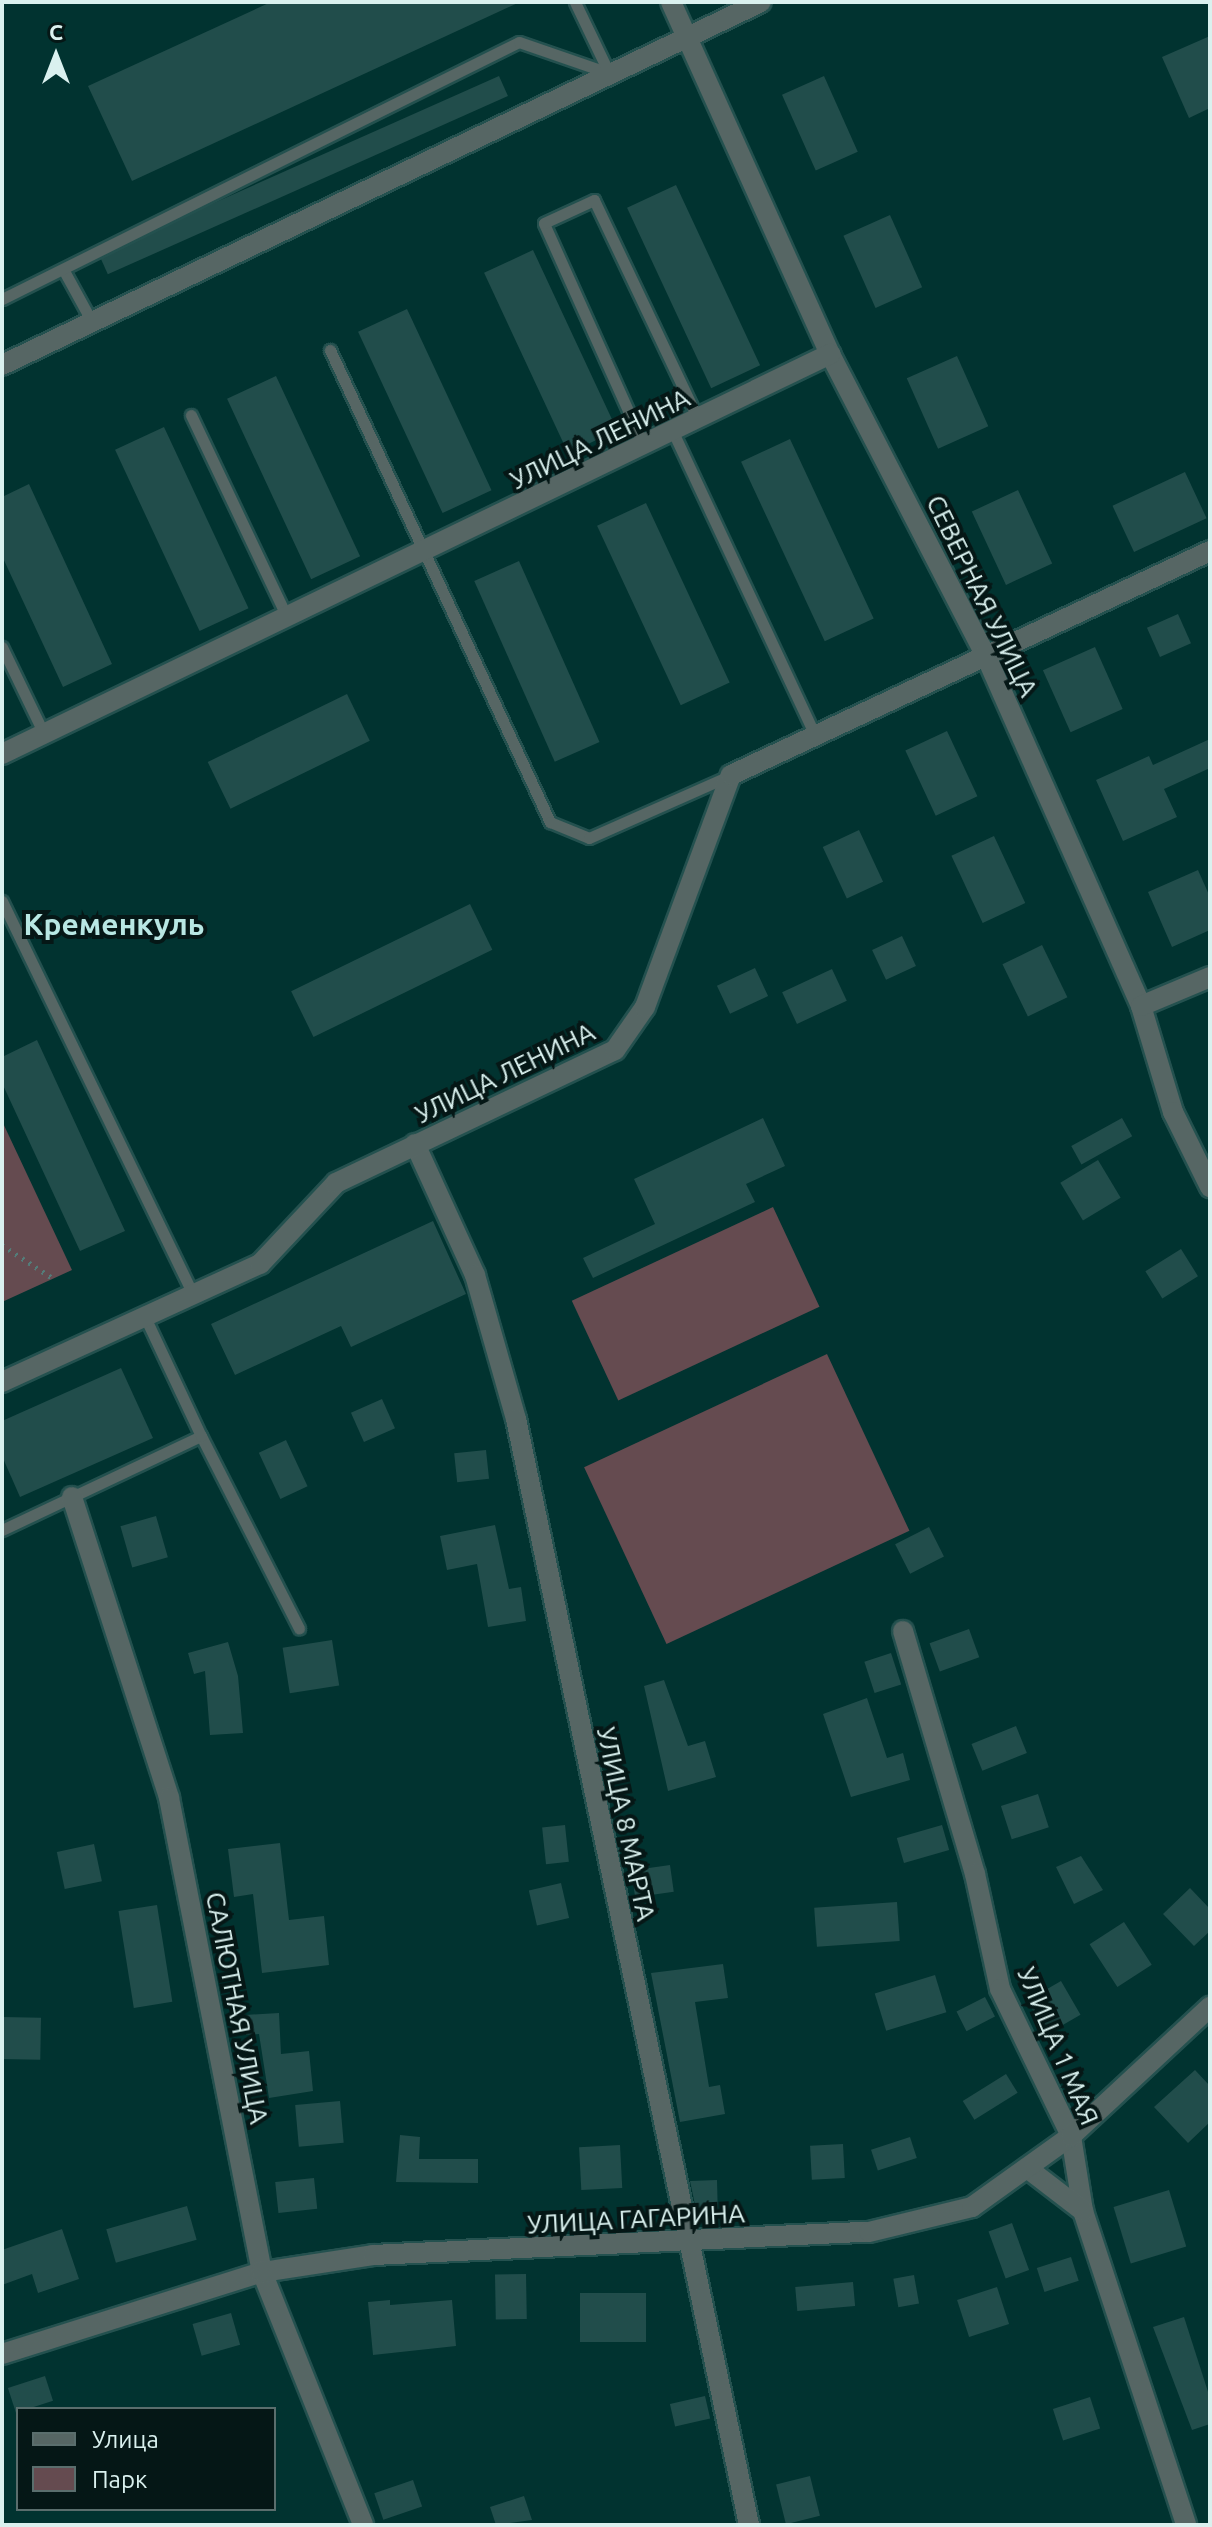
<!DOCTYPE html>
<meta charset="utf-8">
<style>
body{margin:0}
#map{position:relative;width:1212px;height:2527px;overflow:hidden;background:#013330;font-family:Ubuntu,sans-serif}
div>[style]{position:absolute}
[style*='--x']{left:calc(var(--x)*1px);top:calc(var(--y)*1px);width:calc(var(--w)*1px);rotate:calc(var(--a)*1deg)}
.green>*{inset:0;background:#654b50;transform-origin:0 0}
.building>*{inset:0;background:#214d4b;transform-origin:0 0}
.path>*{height:5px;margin-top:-2.5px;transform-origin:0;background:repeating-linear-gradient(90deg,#547c79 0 2px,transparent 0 8px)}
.roads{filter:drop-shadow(2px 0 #24514f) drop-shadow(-2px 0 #24514f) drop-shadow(0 2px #24514f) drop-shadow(0 -2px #24514f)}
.service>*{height:11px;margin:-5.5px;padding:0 5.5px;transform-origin:5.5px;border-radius:5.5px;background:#566664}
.minor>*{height:20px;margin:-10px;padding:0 10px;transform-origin:10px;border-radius:10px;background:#566664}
.tertiary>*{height:20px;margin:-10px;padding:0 10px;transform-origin:10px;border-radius:10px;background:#566664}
span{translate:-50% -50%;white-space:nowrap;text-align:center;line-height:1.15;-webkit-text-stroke:8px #051716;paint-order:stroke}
.street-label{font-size:26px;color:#daf1ef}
.quarter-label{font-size:30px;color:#b8e7e3;font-weight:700}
.frame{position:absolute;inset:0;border:4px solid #daf1ef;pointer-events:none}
.legend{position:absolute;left:16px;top:2407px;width:260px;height:104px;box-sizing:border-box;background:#051716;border:2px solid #5a6e6d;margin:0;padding:10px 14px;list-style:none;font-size:24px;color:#daf1ef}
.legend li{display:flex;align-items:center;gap:16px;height:40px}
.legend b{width:40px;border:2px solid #5a6e6d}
.north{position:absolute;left:16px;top:16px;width:80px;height:80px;-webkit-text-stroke:6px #051716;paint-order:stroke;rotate:0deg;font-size:22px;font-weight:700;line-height:32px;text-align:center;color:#daf1ef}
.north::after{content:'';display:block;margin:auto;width:28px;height:36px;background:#daf1ef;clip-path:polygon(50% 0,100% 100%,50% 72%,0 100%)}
</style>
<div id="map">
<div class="green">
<div style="clip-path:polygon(2px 1121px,72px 1270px,2px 1302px)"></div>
<div style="left:773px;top:1207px;width:110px;height:222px;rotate:65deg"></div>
<div style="left:827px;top:1354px;width:195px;height:268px;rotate:65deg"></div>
</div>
<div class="building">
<div style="clip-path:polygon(271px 2px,520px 2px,132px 181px,88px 86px)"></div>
<div style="clip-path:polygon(1210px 36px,1210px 108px,1189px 118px,1162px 57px)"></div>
<div style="left:499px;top:76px;width:22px;height:438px;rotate:66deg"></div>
<div style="left:824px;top:76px;width:83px;height:46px;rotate:66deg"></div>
<div style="left:676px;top:185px;width:199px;height:54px;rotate:65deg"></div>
<div style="left:890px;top:215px;width:79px;height:51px;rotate:66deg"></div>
<div style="left:533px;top:250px;width:199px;height:54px;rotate:65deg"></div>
<div style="left:407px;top:309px;width:200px;height:54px;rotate:65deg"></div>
<div style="left:957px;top:356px;width:77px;height:55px;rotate:66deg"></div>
<div style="left:276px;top:376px;width:199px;height:54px;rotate:65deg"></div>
<div style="left:164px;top:427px;width:200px;height:54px;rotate:65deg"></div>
<div style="left:790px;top:439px;width:198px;height:54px;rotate:65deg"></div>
<div style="left:1185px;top:472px;width:51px;height:80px;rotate:65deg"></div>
<div style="clip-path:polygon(29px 484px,112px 664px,63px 687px,2px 556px,2px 497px)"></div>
<div style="left:1018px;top:490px;width:81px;height:51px;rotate:65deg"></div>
<div style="left:646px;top:503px;width:198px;height:54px;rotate:65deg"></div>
<div style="left:519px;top:561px;width:198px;height:49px;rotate:66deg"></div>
<div style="left:1178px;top:614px;width:32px;height:34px;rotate:66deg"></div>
<div style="left:1095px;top:647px;width:68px;height:57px;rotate:66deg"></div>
<div style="left:347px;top:694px;width:52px;height:155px;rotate:64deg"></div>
<div style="left:947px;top:731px;width:72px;height:46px;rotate:65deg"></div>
<div style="clip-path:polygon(1210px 739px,1210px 768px,1164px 789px,1177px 817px,1123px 841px,1096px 780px,1149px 756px,1153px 765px)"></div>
<div style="left:859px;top:830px;width:57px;height:40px;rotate:65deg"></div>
<div style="left:994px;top:836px;width:74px;height:47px;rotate:65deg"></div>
<div style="clip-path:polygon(1198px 870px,1210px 897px,1210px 930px,1172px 947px,1148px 892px)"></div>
<div style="left:470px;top:904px;width:51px;height:199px;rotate:64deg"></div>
<div style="left:902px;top:936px;width:33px;height:33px;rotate:65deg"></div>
<div style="left:1042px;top:945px;width:58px;height:44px;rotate:64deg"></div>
<div style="left:755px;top:968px;width:31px;height:42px;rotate:65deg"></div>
<div style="left:832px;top:969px;width:35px;height:55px;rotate:65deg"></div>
<div style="clip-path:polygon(37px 1040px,125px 1231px,80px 1251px,2px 1083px,2px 1057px)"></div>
<div style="clip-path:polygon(763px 1118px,785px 1166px,746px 1184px,755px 1202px,593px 1278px,583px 1258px,655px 1224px,634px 1179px)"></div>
<div style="left:1122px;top:1118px;width:21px;height:58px;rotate:61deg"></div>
<div style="left:1098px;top:1160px;width:44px;height:44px;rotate:59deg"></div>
<div style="clip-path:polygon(433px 1221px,466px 1294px,351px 1347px,341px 1326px,235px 1375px,211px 1324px)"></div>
<div style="left:1181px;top:1249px;width:32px;height:42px;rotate:58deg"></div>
<div style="clip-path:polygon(121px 1368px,153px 1438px,20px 1497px,2px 1456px,2px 1421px)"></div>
<div style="left:382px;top:1399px;width:32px;height:34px;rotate:66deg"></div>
<div style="left:286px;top:1440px;width:51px;height:30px;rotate:65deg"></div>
<div style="left:486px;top:1450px;width:29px;height:32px;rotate:84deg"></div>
<div style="left:156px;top:1516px;width:43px;height:37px;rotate:74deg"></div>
<div style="clip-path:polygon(495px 1525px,509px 1589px,521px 1587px,526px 1621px,488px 1627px,477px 1564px,447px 1570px,440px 1536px)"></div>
<div style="left:929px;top:1527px;width:33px;height:38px;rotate:63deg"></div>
<div style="left:969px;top:1629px;width:30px;height:42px;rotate:70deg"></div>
<div style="left:332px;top:1640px;width:46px;height:50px;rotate:81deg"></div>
<div style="clip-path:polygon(228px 1642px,238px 1676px,243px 1733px,210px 1735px,205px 1671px,194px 1674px,188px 1653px)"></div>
<div style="left:891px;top:1653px;width:33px;height:28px;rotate:72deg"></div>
<div style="clip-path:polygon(664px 1680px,688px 1746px,705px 1741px,716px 1777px,668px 1791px,644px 1686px)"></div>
<div style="clip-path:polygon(867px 1698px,887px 1758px,903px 1753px,910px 1780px,851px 1797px,823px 1714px)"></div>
<div style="left:1016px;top:1726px;width:29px;height:48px;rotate:68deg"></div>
<div style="left:1038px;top:1794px;width:35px;height:39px;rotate:72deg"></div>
<div style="left:565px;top:1825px;width:37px;height:23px;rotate:84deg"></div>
<div style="left:942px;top:1825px;width:26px;height:47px;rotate:74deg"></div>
<div style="clip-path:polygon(280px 1843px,289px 1920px,324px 1916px,329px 1965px,262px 1973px,253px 1894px,234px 1897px,228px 1849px)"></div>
<div style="left:94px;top:1844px;width:38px;height:38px;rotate:78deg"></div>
<div style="clip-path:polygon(1081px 1856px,1103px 1890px,1074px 1904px,1056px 1867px)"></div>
<div style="left:670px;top:1865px;width:27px;height:39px;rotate:82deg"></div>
<div style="left:561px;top:1883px;width:36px;height:33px;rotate:77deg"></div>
<div style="clip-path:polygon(1190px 1888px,1210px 1909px,1210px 1931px,1194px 1946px,1163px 1914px)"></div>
<div style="left:897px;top:1902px;width:39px;height:83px;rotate:86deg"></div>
<div style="left:157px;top:1905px;width:98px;height:39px;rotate:81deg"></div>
<div style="left:1124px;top:1922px;width:51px;height:41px;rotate:57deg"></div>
<div style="clip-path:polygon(723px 1964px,728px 1998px,695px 2002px,709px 2087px,720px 2085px,725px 2114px,680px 2122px,651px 1973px)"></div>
<div style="left:935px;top:1975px;width:39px;height:63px;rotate:73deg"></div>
<div style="left:1061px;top:1981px;width:39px;height:39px;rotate:60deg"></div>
<div style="left:985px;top:1997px;width:22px;height:32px;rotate:63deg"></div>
<div style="clip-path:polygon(279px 2013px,281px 2054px,309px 2051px,313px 2091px,269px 2098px,259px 2034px,246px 2035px,245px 2015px)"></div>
<div style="left:2px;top:2017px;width:39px;height:42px;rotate:1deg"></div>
<div style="clip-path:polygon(1195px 2070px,1210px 2086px,1210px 2122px,1188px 2143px,1154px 2107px)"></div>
<div style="left:1006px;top:2074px;width:22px;height:51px;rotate:58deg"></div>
<div style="left:340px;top:2101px;width:42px;height:45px;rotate:85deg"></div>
<div style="clip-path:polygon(400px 2135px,420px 2137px,419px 2159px,478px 2159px,478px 2183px,396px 2182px)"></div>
<div style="left:910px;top:2137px;width:22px;height:41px;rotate:72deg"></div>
<div style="left:843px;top:2144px;width:34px;height:33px;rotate:87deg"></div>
<div style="left:620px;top:2145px;width:43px;height:41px;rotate:87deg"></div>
<div style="left:314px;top:2178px;width:31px;height:39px;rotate:84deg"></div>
<div style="clip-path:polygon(717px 2180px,718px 2219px,698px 2219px,690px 2181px)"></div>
<div style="left:1169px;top:2190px;width:59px;height:58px;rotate:73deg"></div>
<div style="left:187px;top:2206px;width:35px;height:84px;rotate:74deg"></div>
<div style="left:1012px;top:2223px;width:50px;height:25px;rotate:70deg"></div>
<div style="clip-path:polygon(62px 2229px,79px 2279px,38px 2293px,32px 2274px,2px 2285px,2px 2250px)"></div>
<div style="left:1071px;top:2257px;width:25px;height:36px;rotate:72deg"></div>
<div style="left:526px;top:2274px;width:45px;height:31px;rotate:89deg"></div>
<div style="left:914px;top:2275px;width:29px;height:21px;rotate:80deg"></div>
<div style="left:853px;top:2282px;width:24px;height:58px;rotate:85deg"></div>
<div style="left:997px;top:2287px;width:39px;height:42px;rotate:72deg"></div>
<div style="left:646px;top:2293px;width:49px;height:66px;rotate:90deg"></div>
<div style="clip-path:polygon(390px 2300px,390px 2305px,452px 2300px,456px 2346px,373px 2355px,368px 2302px)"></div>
<div style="left:231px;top:2313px;width:33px;height:40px;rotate:74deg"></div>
<div style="clip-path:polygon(1184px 2317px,1210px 2398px,1210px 2424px,1192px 2430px,1153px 2327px)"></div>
<div style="left:45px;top:2376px;width:26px;height:39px;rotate:72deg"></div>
<div style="left:705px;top:2396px;width:23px;height:36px;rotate:77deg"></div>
<div style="left:1090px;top:2397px;width:33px;height:39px;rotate:72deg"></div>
<div style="left:810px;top:2476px;width:41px;height:35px;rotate:76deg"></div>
<div style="left:413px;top:2480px;width:28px;height:41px;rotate:71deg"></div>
<div style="clip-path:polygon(524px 2496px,532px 2520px,496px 2525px,490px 2507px)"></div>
</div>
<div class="path">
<div style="--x:2;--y:1245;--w:62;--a:33.2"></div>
</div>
<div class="roads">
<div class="service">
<div style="--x:63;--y:269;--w:60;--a:61.3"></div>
<div style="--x:2;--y:299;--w:577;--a:-26.43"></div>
<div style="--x:519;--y:42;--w:95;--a:19"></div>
<div style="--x:609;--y:73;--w:79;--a:-115.6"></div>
<div style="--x:330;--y:350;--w:521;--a:65.01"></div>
<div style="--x:550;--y:822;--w:42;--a:22.3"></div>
<div style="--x:589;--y:838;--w:155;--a:-23.9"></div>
<div style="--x:191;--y:415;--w:226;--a:64.6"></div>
<div style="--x:673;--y:432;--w:335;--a:64.9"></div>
<div style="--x:644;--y:446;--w:244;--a:-114.2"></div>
<div style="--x:544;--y:223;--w:55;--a:-24.7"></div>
<div style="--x:594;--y:200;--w:242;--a:64.6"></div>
<div style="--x:2;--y:647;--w:97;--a:64.2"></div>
<div style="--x:2;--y:901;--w:438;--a:64.1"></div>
<div style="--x:201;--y:1436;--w:216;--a:63"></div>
<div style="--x:2;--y:1530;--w:220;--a:-25.3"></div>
<div style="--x:201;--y:1436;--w:132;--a:-115.2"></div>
</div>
<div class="minor">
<div style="--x:671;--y:2;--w:386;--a:65.7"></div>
<div style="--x:830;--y:354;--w:340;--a:62.7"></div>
<div style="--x:986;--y:656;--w:383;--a:66.1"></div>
<div style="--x:1141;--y:1006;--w:111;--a:73.2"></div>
<div style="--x:1173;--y:1112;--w:84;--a:63.7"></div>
<div style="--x:2;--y:754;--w:920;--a:-25.78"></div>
<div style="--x:1141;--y:1006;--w:75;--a:-22.8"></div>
<div style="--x:415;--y:1144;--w:144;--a:65.4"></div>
<div style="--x:475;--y:1275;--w:150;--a:74.1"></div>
<div style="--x:516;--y:1419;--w:1130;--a:78.1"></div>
<div style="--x:2;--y:1382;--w:284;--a:-24.6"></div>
<div style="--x:260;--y:1264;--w:111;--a:-46.8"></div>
<div style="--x:336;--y:1183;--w:309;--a:-25.5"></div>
<div style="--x:615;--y:1050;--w:52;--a:-55.1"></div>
<div style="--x:645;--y:1007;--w:247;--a:-69.7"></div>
<div style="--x:731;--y:775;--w:529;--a:-25.06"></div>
<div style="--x:72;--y:1497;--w:316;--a:72.1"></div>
<div style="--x:169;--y:1798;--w:483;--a:78.9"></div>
<div style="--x:262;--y:2272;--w:272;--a:68.2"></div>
<div style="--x:903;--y:1631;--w:253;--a:73.5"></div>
<div style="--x:975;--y:1874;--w:118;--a:77.7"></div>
<div style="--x:1000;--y:1989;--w:163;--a:64.2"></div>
<div style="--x:1071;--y:2136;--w:76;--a:80.9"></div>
<div style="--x:1083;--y:2211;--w:330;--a:71.8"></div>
<div style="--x:1027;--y:2168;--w:71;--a:37.5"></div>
</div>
<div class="tertiary">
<div style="--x:2;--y:365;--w:841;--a:-25.56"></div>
<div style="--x:2;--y:2354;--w:273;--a:-17.5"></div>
<div style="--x:262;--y:2272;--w:112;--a:-8.7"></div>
<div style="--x:373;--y:2255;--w:497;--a:-2.7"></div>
<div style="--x:869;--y:2232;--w:106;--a:-13.6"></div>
<div style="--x:972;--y:2207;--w:122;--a:-35.6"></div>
<div style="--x:1071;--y:2136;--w:190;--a:-42.9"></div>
</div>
</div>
<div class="street-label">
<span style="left:600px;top:439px;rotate:-26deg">УЛИЦА ЛЕНИНА</span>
<span style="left:982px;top:596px;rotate:64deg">СЕВЕРНАЯ УЛИЦА</span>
<span style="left:505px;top:1073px;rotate:-26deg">УЛИЦА ЛЕНИНА</span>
<span style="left:626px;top:1824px;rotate:78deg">УЛИЦА 8 МАРТА</span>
<span style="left:237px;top:2008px;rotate:79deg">САЛЮТНАЯ УЛИЦА</span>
<span style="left:1058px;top:2046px;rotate:67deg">УЛИЦА 1 МАЯ</span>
<span style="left:636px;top:2219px;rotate:-3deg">УЛИЦА ГАГАРИНА</span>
</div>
<div class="quarter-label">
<span style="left:114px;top:924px">Кременкуль</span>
</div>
<div class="frame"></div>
<ul class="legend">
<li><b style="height:10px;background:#566664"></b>Улица</li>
<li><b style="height:22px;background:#654b50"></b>Парк</li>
</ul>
<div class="north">С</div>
</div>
